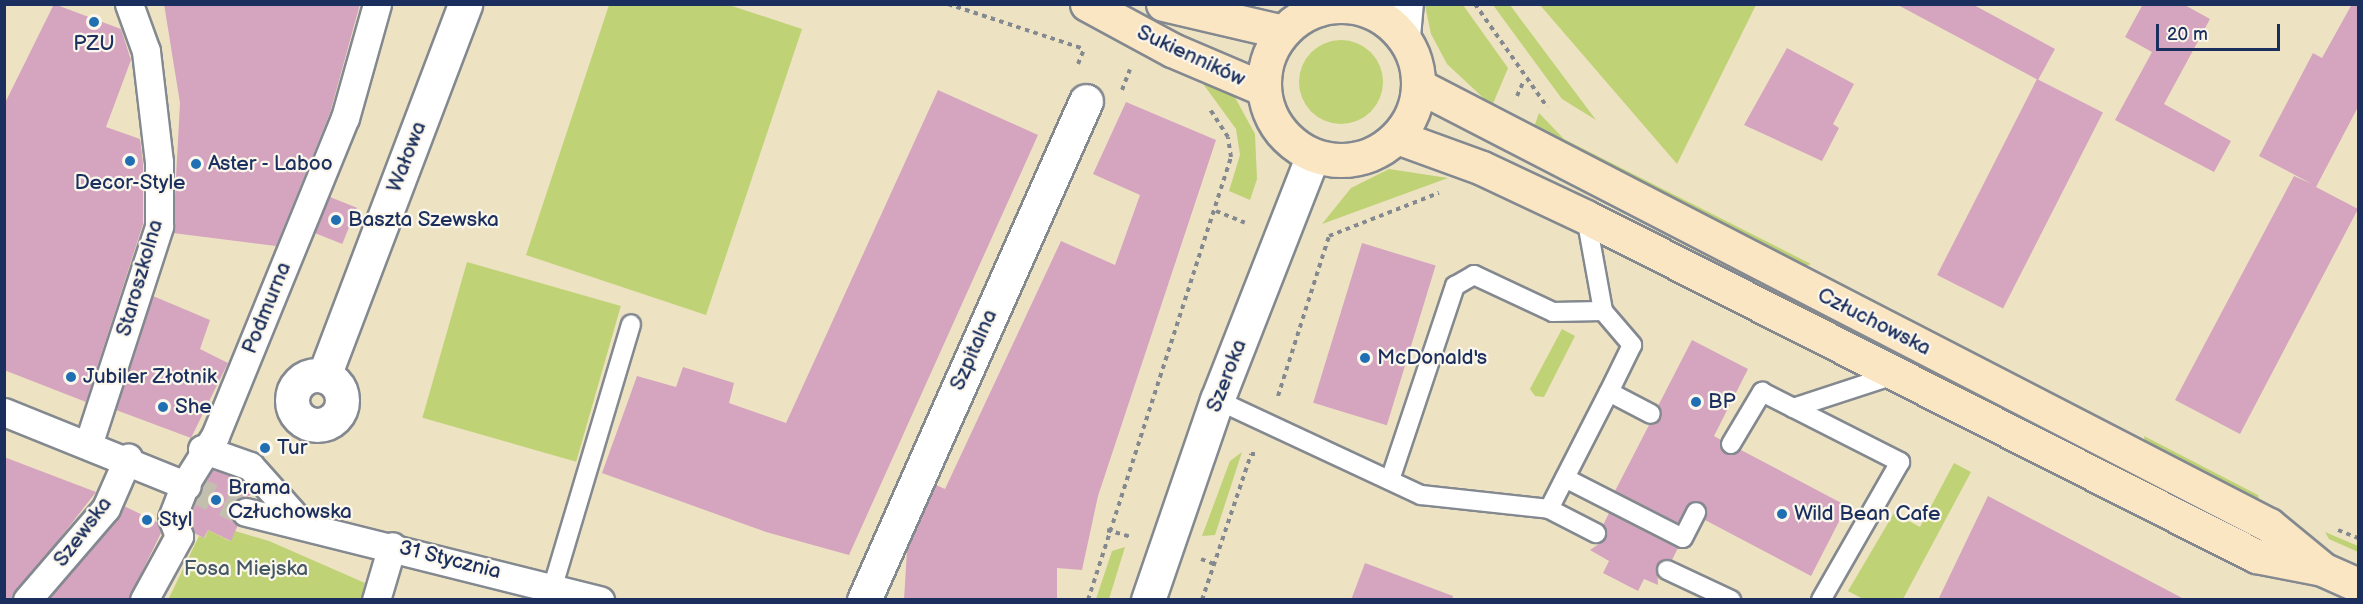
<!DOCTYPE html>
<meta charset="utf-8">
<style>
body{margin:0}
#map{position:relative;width:2363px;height:604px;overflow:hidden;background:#ede3c3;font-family:"Balsamiq Sans",sans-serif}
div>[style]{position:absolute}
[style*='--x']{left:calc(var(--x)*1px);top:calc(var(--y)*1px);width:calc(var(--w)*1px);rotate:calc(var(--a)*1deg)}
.green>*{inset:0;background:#bfd275;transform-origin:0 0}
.round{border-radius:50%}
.building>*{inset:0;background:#d5a5bf;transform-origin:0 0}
.pedestrian-tunnel>*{height:27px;margin-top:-13.5px;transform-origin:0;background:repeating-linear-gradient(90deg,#c3bfaf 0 27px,transparent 0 41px)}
.path>*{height:4px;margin-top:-2px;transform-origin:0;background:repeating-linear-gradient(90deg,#848990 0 4.5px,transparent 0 9px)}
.roads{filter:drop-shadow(2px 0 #848990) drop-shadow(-2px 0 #848990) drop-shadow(0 2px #848990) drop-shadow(0 -2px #848990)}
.service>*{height:18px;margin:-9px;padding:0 9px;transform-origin:9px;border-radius:9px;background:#fff}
.pedestrian>*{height:27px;margin:-13.5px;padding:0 13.5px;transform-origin:13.5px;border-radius:13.5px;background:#fff}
.minor>*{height:33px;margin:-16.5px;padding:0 16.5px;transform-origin:16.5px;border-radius:16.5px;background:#fff}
.minor>.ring{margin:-16.5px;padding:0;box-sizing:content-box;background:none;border:33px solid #fff;border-radius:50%}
.tertiary>*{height:33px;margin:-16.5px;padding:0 16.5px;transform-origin:16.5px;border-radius:16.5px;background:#fff}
.secondary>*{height:33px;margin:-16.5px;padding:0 16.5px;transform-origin:16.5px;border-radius:16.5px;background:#fbe6c4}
.secondary>.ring{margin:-16.5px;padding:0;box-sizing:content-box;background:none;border:33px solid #fbe6c4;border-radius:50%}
.dots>*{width:16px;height:16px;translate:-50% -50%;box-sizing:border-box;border:3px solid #fbf7ec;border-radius:50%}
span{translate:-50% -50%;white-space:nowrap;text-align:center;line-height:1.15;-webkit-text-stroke:4.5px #fbf7ec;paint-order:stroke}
.poi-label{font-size:21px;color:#1b2f5e}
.left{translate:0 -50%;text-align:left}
.street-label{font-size:21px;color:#1b2f5e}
.park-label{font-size:21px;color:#445864}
.frame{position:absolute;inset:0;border:6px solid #1b2f5e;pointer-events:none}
.scale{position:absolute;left:2156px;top:24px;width:124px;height:27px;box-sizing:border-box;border:3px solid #1b2f5e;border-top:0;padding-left:8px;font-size:18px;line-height:21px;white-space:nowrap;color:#1b2f5e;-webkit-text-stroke:4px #fbf7ec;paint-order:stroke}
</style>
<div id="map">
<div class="green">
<div style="clip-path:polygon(609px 5px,729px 5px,802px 29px,706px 315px,526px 255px)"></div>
<div style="clip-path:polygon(1425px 5px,1463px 5px,1508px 68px,1492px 106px,1447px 64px,1431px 34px)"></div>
<div style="clip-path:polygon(1493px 5px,1510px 5px,1596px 120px,1562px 99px)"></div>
<div style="clip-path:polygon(1540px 5px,1756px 5px,1677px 164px)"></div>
<div class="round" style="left:1299px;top:40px;width:84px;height:84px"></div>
<div style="clip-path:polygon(1208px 73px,1231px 90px,1255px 134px,1257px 179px,1250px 200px,1229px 191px,1240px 155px,1236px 129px,1201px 81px)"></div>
<div style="clip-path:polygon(1539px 113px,1564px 139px,1811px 264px,1799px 269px,1533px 130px)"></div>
<div style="clip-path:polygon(1389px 169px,1448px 178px,1322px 224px,1351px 188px)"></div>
<div style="left:1621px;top:246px;width:245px;height:8px;rotate:27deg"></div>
<div style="left:467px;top:262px;width:160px;height:162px;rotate:16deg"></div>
<div style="clip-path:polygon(1562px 329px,1575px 336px,1544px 397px,1535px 396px,1530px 389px)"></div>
<div style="clip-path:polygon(2144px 436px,2258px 495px,2260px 505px,2146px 448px)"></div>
<div style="clip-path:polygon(1242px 452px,1215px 535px,1202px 536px,1230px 461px)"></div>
<div style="clip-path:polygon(1954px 463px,1971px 472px,1903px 599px,1863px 599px,1848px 591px,1894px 513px,1920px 527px)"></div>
<div style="clip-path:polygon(208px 530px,230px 541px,235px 531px,269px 541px,365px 583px,361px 599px,168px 600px,199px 536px,205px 538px)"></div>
<div style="clip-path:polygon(2325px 532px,2358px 546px,2358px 552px,2329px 539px)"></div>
<div style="clip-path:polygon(1125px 547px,1109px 599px,1096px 599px,1112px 551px)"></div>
</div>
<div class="building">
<div style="clip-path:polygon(54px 4px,121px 29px,131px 60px,106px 127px,140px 139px,143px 163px,143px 224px,86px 402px,4px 370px,4px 105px)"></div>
<div style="clip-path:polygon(164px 4px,360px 4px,330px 113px,276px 246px,173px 233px,180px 103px)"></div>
<div style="clip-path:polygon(1896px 4px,1972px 4px,2055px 49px,2038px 80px)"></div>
<div style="clip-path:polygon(2143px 4px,2183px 4px,2210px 19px,2164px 104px,2231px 141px,2214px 172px,2115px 120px,2152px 52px,2125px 37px)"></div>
<div style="clip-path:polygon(2352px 4px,2358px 4px,2358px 107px,2316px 187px,2358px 209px,2240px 434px,2175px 400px,2294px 176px,2312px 184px,2259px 156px,2313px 53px,2322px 58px)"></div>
<div style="clip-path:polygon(1787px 48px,1854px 84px,1833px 124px,1839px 128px,1822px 161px,1744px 125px)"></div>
<div style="left:2037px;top:79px;width:74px;height:220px;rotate:27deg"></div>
<div style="clip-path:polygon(938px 90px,1038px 135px,849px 555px,766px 532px,602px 473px,637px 376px,676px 387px,683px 367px,734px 383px,729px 403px,786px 423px)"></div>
<div style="clip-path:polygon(1126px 102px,1216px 140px,1098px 496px,1082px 570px,1057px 568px,1057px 600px,904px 600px,907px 550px,936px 485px,945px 489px,1061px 241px,1115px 265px,1140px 195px,1093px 174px)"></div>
<div style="left:330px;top:197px;width:29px;height:39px;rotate:22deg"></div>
<div style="left:1362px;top:243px;width:77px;height:167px;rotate:17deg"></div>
<div style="clip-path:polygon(153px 296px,210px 320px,200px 349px,228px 363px,191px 438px,116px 410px)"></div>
<div style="clip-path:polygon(1692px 340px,1748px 369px,1714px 436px,1721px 440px,1722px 450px,1731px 455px,1741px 450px,1847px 506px,1811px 576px,1705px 520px,1707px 511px,1700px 502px,1689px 503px,1678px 523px,1615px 491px,1649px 425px,1661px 419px,1658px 406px)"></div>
<div style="clip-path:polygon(4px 457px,96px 492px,12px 600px,4px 600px)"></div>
<div style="clip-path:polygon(213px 469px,241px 480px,253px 493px,231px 508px,238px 525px,231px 541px,208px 530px,204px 538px,194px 533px,189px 518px)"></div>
<div style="clip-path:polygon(1988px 496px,2186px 600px,1938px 600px)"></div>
<div style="clip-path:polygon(124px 506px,157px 522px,161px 533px,128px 600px,48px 600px)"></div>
<div style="clip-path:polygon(1609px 513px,1678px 548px,1672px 560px,1657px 565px,1658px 585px,1644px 579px,1638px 591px,1603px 573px,1609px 561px,1590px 550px,1606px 539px,1603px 525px)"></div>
<div style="clip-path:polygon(1365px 563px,1453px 596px,1452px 600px,1351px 600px)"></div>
</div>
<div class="pedestrian-tunnel">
<div style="--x:187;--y:486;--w:64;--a:23.8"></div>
</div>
<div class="path">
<div style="--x:948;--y:4;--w:143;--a:18.3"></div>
<div style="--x:1475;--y:4;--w:126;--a:55"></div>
<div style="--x:1078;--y:64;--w:16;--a:-68"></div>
<div style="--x:1122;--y:90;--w:22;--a:-69"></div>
<div style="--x:1517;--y:96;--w:17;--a:-66"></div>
<div style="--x:1216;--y:211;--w:31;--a:22"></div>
<div style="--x:1278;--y:396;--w:168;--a:-72.3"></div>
<div style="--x:1329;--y:236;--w:118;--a:-21.4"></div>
<div style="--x:1107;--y:530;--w:25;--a:16"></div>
<div style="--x:2338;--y:530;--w:22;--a:22"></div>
<div style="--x:1201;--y:559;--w:14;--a:21"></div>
<div style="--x:1088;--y:600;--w:466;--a:-72.1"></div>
<div style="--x:1231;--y:157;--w:20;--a:-99"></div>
<div style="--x:1228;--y:137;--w:35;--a:-123"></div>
<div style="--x:1202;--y:600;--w:154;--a:-71.4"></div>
<div style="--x:1251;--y:454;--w:5;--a:0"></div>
</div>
<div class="roads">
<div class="service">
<div style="--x:1586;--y:217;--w:96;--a:79.7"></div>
<div style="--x:1603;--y:311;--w:45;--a:49.5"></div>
<div style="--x:1632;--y:345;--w:52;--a:116.1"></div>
<div style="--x:1609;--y:392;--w:47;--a:27.6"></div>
<div style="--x:1217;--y:400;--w:225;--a:25"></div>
<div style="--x:1421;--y:495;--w:129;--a:6.2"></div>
<div style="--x:1549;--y:509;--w:131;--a:-62.9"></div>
<div style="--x:1793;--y:408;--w:109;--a:-18.1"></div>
<div style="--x:1731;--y:444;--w:61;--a:-59.2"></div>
<div style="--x:1762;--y:392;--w:155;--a:26.9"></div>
<div style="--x:1900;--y:462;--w:159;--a:119.8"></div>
<div style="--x:1565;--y:478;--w:132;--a:27"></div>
<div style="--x:1683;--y:538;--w:29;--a:-63"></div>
<div style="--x:1390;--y:480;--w:205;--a:-71.5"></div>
<div style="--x:1455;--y:286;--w:22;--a:-30"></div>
<div style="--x:1474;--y:275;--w:87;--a:25.1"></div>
<div style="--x:1553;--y:312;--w:50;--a:-1.1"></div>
<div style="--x:1549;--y:509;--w:53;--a:27.1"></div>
<div style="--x:1667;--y:570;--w:71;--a:25.1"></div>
<div style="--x:553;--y:586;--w:273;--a:-73.4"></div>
</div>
<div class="pedestrian">
<div style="--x:4;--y:412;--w:197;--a:22"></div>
<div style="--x:89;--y:442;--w:227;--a:-72"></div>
<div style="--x:159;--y:226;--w:64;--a:-90"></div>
<div style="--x:159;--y:162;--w:112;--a:-96.7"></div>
<div style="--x:146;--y:51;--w:50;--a:-109.9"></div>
<div style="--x:202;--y:449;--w:51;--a:19.5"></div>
<div style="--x:250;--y:466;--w:75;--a:48.2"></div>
<div style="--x:246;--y:512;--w:365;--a:14"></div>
<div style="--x:27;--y:600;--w:121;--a:-49.3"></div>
<div style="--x:106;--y:508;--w:55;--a:-66.3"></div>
<div style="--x:144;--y:600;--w:73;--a:-61.3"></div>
<div style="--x:179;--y:536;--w:19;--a:-111"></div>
<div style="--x:172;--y:518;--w:36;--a:-69"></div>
<div style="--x:185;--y:484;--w:57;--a:-58"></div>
<div style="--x:215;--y:436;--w:344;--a:-67.8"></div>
<div style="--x:345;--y:118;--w:118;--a:-74.3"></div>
<div style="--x:376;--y:600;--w:56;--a:-73.5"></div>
</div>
<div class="minor">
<div class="ring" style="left:292px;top:375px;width:17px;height:17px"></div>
<div style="--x:324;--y:376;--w:398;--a:-69.2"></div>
<div style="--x:864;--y:600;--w:546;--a:-66.02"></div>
</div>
<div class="tertiary">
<div style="--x:1319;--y:9;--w:5;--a:-68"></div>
<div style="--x:1403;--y:36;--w:32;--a:-85"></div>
<div style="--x:1148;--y:600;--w:212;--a:-71"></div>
<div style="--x:1217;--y:400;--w:263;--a:-68.6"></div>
</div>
<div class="secondary">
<div style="--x:1087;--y:4;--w:97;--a:28.4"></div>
<div style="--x:1172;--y:50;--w:100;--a:23"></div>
<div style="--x:1163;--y:4;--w:123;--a:13.1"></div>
<div class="ring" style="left:1264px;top:6px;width:121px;height:121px"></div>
<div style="--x:1419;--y:86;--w:957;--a:27.32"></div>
<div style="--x:2269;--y:525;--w:65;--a:39.4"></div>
<div style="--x:1397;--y:137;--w:90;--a:20"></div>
<div style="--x:1482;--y:168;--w:115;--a:25.2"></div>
<div style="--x:1586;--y:217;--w:751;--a:26.84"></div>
<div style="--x:2256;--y:556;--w:67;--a:11.1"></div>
<div style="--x:2322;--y:569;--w:39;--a:24"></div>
</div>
</div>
<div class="dots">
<div style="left:94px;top:22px;background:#1f6fb2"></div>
<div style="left:130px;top:161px;background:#1f6fb2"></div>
<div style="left:196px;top:164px;background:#1f6fb2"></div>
<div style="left:336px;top:220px;background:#1f6fb2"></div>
<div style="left:1365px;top:358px;background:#1f6fb2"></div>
<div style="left:71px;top:377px;background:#1f6fb2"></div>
<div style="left:1696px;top:402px;background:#1f6fb2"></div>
<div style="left:163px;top:407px;background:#1f6fb2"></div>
<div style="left:265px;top:448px;background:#1f6fb2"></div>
<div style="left:216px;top:500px;background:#1f6fb2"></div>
<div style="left:1782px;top:514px;background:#1f6fb2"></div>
<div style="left:147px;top:520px;background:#1f6fb2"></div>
</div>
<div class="poi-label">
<span style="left:94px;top:44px">PZU</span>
<span class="left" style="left:208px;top:164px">Aster - Laboo</span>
<span style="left:130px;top:183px">Decor-Style</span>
<span class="left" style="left:348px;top:220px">Baszta Szewska</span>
<span class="left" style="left:1377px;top:358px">McDonald's</span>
<span class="left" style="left:83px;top:377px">Jubiler Złotnik</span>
<span class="left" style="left:1708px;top:402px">BP</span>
<span class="left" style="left:175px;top:407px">She</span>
<span class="left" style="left:277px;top:448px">Tur</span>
<span class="left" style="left:228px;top:500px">Brama<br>Człuchowska</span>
<span class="left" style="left:1794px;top:514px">Wild Bean Cafe</span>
<span class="left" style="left:159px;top:520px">Styl</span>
</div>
<div class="street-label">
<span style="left:1191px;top:56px;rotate:25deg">Sukienników</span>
<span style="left:407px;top:157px;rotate:-69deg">Wałowa</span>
<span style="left:140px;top:278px;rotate:-74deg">Staroszkolna</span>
<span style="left:267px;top:308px;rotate:-68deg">Podmurna</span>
<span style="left:1874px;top:322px;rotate:27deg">Człuchowska</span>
<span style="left:974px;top:350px;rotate:-66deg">Szpitalna</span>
<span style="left:1227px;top:376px;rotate:-69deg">Szeroka</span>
<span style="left:83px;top:532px;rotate:-53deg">Szewska</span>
<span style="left:450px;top:560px;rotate:14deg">31 Stycznia</span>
</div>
<div class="park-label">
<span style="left:246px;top:569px">Fosa Miejska</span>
</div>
<div class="frame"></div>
<div class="scale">20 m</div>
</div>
